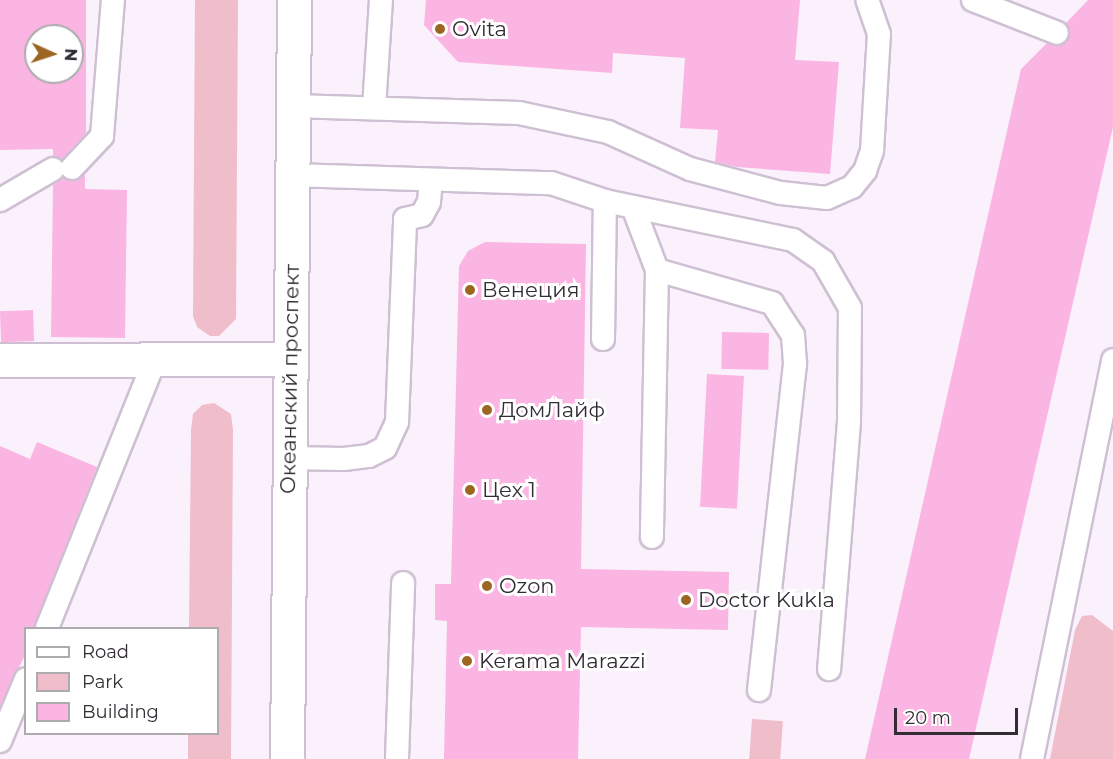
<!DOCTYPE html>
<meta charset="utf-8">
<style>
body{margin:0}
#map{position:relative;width:1113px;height:759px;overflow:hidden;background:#faf1fd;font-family:Montserrat,sans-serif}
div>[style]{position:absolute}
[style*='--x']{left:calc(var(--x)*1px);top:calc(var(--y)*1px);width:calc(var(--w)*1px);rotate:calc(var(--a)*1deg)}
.green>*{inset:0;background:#f0bdca;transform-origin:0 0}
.building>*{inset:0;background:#fab5e2;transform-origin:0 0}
.roads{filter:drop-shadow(2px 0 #cec0d2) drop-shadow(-2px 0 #cec0d2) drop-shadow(0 2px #cec0d2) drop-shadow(0 -2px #cec0d2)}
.service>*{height:22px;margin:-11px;padding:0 11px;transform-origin:11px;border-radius:11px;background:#fff}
.minor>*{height:33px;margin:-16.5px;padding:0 16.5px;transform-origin:16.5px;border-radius:16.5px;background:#fff}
.primary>*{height:33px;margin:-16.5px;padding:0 16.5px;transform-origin:16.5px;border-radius:16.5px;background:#fff}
.dots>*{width:16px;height:16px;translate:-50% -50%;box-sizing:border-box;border:3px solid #fff;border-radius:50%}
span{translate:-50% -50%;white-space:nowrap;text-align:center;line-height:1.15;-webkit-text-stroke:6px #fff;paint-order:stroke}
.poi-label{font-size:21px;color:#322d34}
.left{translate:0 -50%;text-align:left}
.street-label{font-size:21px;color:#322d34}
.legend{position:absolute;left:24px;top:627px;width:195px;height:108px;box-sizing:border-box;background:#fff;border:2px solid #adabae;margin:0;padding:8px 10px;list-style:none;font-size:18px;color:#322d34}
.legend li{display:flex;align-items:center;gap:12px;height:30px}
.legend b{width:30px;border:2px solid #adabae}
.north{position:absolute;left:24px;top:24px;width:60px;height:60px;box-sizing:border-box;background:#fff;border:2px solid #adabae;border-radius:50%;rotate:93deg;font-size:16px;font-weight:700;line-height:24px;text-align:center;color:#322d34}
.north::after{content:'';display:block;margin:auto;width:21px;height:27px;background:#9d6522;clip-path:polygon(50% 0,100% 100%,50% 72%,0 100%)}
.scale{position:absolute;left:894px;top:708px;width:124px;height:27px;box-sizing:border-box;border:3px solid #322d34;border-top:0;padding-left:8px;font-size:18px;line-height:21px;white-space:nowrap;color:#322d34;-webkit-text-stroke:4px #fff;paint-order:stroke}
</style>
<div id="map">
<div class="green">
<div style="clip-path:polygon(195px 0,238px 0,236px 319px,219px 336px,210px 336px,197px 327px,193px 316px)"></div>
<div style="clip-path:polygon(214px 403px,231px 414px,233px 430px,231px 759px,188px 759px,188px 734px,218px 734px,218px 628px,189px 628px,191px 430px,193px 414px,202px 405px)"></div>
<div style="clip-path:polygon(1092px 615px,1113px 631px,1113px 759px,1050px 759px,1075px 630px,1082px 616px)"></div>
<div style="left:752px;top:719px;width:31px;height:40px;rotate:4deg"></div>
</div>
<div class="building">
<div style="clip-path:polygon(evenodd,0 0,86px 0,86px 133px,62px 159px,53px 156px,53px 149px,0 150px,0 0,36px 36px,72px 36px,72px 72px,36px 72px,36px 36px)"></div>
<div style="clip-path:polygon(426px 0,800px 0,795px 60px,839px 62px,830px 174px,737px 167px,715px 162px,718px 130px,680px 128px,685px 58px,613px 53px,612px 73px,458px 62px,424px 25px)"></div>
<div style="clip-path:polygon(1088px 0,1113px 0,1113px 127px,969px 759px,865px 759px,1021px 69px,1047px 43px,1058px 46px,1066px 43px,1070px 32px,1066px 23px)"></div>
<div style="clip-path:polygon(85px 174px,85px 189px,127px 190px,125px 338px,51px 337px,53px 185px,63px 178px,76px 181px)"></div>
<div style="clip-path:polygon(485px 242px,586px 244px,581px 569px,729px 572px,728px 630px,581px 627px,578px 759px,444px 759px,447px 621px,435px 620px,435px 584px,451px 584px,459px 266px,468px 251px)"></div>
<div style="left:33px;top:310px;width:31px;height:33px;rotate:88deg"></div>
<div style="left:722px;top:332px;width:47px;height:37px;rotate:1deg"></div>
<div style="left:707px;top:374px;width:37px;height:133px;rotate:3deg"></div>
<div style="clip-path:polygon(37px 442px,97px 467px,34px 628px,26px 628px,26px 653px,0 706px,0 446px,30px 459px)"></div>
</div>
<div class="roads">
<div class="service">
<div style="--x:973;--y:0;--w:90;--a:21.4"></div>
<div style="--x:293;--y:106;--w:226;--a:1.8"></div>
<div style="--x:519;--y:113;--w:91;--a:12.1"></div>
<div style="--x:608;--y:132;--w:90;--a:24.3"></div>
<div style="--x:690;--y:169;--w:94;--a:14.8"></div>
<div style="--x:781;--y:193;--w:46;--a:6.2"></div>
<div style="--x:827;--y:198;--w:27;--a:-24"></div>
<div style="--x:852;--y:187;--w:21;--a:-51"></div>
<div style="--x:865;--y:171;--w:21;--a:-71"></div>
<div style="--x:872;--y:151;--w:117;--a:-86.6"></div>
<div style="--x:879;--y:34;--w:36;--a:-109"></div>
<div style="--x:374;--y:108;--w:108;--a:-86.3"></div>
<div style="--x:72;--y:168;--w:44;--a:-46.8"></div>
<div style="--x:102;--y:136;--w:136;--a:-85.4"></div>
<div style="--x:292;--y:175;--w:259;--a:1.8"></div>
<div style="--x:551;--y:183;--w:57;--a:18.4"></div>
<div style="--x:605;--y:201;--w:192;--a:11.7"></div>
<div style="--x:793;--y:240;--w:37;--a:35"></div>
<div style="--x:823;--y:261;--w:54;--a:60.1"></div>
<div style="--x:850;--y:308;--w:114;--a:90.5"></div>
<div style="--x:849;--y:422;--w:248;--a:94.6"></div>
<div style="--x:0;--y:200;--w:61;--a:-30.3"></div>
<div style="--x:633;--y:207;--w:67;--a:69.1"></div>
<div style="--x:657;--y:270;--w:267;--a:91.1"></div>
<div style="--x:657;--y:270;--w:120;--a:16"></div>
<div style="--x:772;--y:303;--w:38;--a:57"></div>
<div style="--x:793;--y:335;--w:29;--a:86"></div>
<div style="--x:795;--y:364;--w:328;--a:96.3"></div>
<div style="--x:603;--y:339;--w:138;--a:-89.2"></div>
<div style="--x:289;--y:458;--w:55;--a:1"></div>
<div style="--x:344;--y:459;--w:25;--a:-7"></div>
<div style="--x:369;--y:456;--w:18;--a:-27"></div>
<div style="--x:385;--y:448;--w:29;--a:-65"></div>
<div style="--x:397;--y:422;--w:203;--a:-87.7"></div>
<div style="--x:405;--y:219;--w:17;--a:-13"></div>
<div style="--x:422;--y:215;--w:15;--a:-62"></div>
<div style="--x:429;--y:202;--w:22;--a:-85"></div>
<div style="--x:47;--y:628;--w:289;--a:-68.1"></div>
<div style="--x:0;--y:741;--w:67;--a:-67.2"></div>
<div style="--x:397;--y:759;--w:176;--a:-88"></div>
<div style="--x:1032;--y:759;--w:407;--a:-78.5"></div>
</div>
<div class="minor">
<div style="--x:0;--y:360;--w:290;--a:-0.2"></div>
</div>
<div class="primary">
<div style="--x:287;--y:759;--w:759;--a:-89.47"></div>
</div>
</div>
<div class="dots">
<div style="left:440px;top:29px;background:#9d6522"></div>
<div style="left:470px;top:290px;background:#9d6522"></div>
<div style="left:487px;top:410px;background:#9d6522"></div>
<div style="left:470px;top:490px;background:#9d6522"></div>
<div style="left:487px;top:586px;background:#9d6522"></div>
<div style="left:686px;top:600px;background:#9d6522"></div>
<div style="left:467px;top:661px;background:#9d6522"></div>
</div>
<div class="poi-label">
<span class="left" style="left:452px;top:29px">Ovita</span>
<span class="left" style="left:482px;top:290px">Венеция</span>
<span class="left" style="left:499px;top:410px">ДомЛайф</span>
<span class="left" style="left:482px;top:490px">Цех 1</span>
<span class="left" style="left:499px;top:586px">Ozon</span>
<span class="left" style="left:698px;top:600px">Doctor Kukla</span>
<span class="left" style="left:479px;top:661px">Kerama Marazzi</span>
</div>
<div class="street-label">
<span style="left:290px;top:379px;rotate:-89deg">Океанский проспект</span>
</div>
<ul class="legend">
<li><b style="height:8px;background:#fff"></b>Road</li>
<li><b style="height:16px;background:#f0bdca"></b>Park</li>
<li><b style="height:16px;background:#fab5e2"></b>Building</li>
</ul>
<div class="north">N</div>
<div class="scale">20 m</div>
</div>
